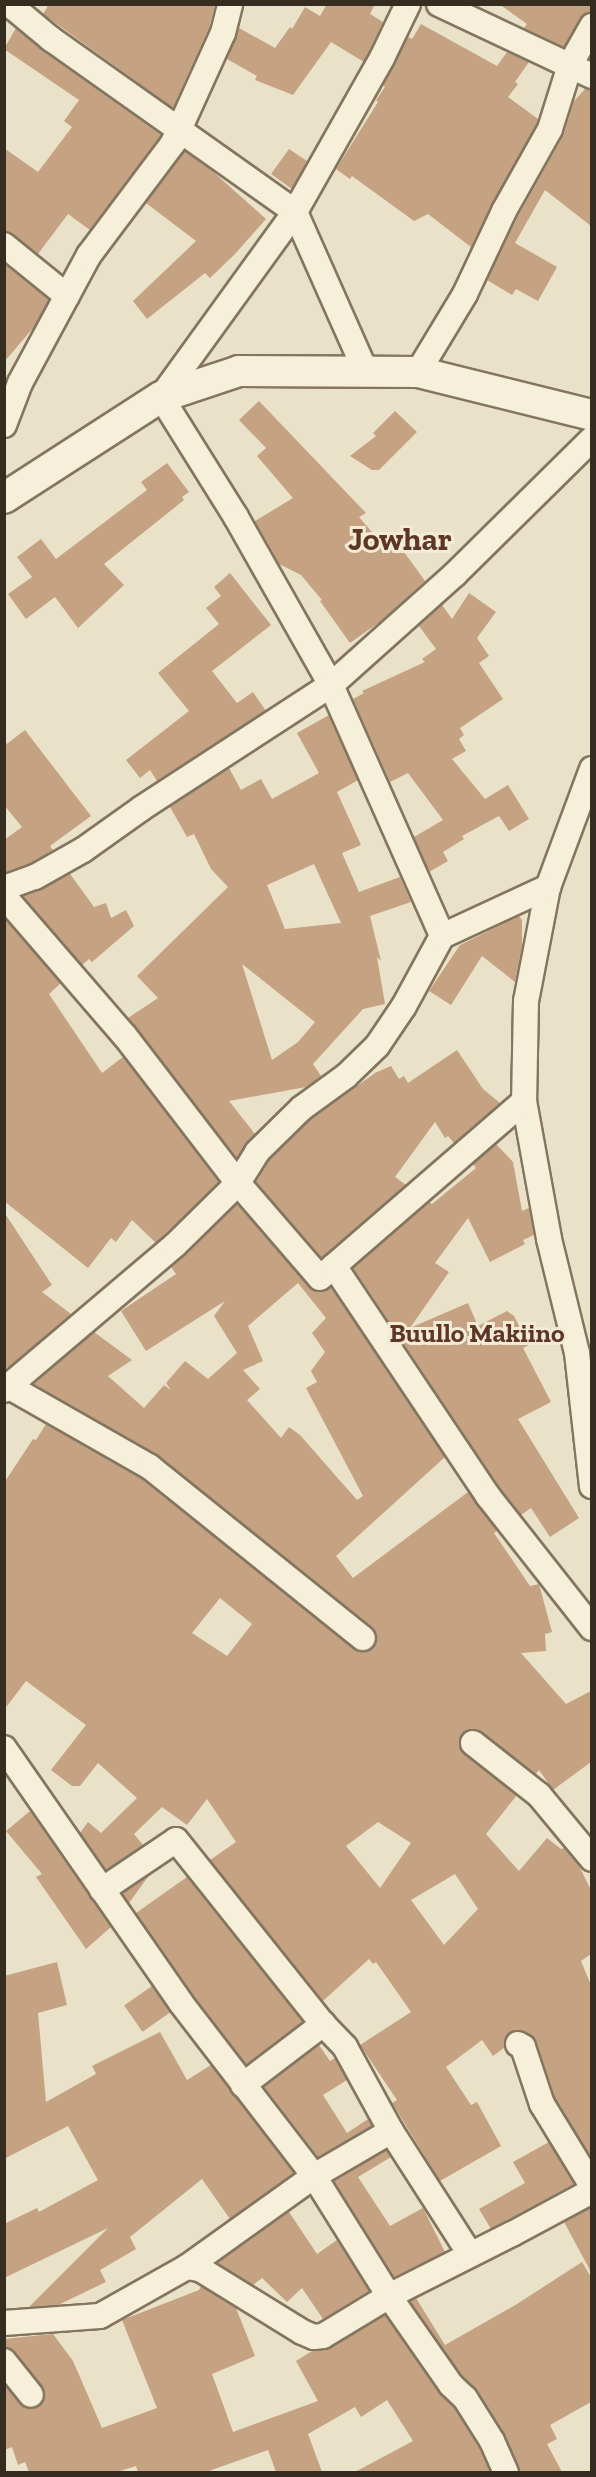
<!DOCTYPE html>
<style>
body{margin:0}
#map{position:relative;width:596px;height:2477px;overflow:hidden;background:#eae2c8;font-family:"Zilla Slab",serif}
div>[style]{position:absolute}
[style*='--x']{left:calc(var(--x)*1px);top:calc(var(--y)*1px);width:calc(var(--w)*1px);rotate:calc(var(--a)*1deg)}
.building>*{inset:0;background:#c4a282;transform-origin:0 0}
.roads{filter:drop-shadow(2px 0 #84755f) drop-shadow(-2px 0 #84755f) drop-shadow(0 2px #84755f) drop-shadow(0 -2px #84755f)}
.minor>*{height:24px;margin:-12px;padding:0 12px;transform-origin:12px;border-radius:12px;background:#f6efda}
.tertiary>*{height:30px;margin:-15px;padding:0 15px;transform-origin:15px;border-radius:15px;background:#f6efda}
span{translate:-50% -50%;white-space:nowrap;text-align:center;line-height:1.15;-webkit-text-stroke:6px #f2ecd7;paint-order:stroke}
.district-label{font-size:26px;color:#5f3524;font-weight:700}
.town-label{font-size:32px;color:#5f3524;font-weight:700}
.frame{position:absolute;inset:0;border:6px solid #362d21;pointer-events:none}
</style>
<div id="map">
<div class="building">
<div style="clip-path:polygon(49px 4px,215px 4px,209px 28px,173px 108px,43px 14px)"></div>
<div style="clip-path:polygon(327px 4px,375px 4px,370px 14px,383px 22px,364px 62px,331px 42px,293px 95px,255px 80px,257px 76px,227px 59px,239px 28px,275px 48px,290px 27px,292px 29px,305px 7px,320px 16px)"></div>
<div style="clip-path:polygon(499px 4px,591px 4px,591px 12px,580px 19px,564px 47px,524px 28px,527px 24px)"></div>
<div style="clip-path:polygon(421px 24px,497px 66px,507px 52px,529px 62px,515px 82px,518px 84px,508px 97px,538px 119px,537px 123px,492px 204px,471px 247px,428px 214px,414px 221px,352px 176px,350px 179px,336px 169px,378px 102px,376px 100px,385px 87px,383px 85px,408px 37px,412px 39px)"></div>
<div style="clip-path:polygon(16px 28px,43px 51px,161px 135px,90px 230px,68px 214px,38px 254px,13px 234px,4px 231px,4px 148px,38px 172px,72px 127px,64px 121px,79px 100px,4px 49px)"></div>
<div style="clip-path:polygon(585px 89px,591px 90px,591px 226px,545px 190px,515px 243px,557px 267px,538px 301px,516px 289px,512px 295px,487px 280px,517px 218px,563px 136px,574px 101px)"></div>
<div style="clip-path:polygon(289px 149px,307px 161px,292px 189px,271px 174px)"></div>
<div style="clip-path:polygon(185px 151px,210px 169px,266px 219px,235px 254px,210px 278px,205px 273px,147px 319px,133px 301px,196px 241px,146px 203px)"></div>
<div style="clip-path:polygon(4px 264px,49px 300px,34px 327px,4px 362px)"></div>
<div style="clip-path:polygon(259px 401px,366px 513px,359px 517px,389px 552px,399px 545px,425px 581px,381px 621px,350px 643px,320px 601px,322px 600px,301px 575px,279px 564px,255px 521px,293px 498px,257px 456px,266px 448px,239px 420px)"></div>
<div style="clip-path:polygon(395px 411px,417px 432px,379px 470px,372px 470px,350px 456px,376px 436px,373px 433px)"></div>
<div style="clip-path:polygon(167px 463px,189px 492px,182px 497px,184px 500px,104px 564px,124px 585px,78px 628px,55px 597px,26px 619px,8px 594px,32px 577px,17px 557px,41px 539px,56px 559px,147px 490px,141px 482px)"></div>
<div style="clip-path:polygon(230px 573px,271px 625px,212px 671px,237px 703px,253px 692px,266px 711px,157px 781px,150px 770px,140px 778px,126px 760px,189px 711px,158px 673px,219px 624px,206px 608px,221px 596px,214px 587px)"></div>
<div style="clip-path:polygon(469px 593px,496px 612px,477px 638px,489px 656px,479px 663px,503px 699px,460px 728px,464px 735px,459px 739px,466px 751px,452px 759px,485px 799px,508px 785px,529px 819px,509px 831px,499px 816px,462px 836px,464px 839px,443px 852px,448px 861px,429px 872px,414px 837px,443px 820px,408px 773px,390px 782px,353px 699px,364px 693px,362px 691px,425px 662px,422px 659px,436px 649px,419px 626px,442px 605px,452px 619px)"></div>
<div style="clip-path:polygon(evenodd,329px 715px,358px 780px,337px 792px,361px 845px,342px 853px,359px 892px,400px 877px,411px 902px,370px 916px,381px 961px,377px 957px,385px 1004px,363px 1009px,313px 1064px,321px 1076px,306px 1087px,229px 1101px,255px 1134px,237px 1158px,128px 1018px,158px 998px,137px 976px,228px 887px,211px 869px,194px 834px,187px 837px,170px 807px,229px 768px,241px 790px,261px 779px,272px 799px,319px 773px,297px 733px,329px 715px,314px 864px,341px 923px,285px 929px,267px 885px,314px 864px,329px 715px,242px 964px,315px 1022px,298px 1042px,272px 1060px,242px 964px)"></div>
<div style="clip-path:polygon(25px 730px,91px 816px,50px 846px,53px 850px,29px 864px,4px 873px,4px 840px,22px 827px,4px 805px,4px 746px)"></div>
<div style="clip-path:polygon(70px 874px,94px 907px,106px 903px,111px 918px,126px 910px,134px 926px,92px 962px,89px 959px,82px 965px,23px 896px)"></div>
<div style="clip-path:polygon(519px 916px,522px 920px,522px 946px,515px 982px,482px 956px,451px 1005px,429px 991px,460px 945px)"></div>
<div style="clip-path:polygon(4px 918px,61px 983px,49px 994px,102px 1073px,123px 1057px,219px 1182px,156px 1243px,132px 1220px,116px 1242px,111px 1238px,88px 1268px,4px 1201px)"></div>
<div style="clip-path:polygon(457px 1050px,483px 1089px,500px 1103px,454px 1143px,448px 1136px,445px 1138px,435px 1122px,395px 1177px,406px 1185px,321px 1258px,256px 1182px,268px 1161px,311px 1119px,375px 1073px,391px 1066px,399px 1079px,404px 1076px,408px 1083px)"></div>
<div style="clip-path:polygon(496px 1144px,513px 1162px,522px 1211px,529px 1208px,534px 1235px,523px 1240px,525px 1244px,490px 1262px,468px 1218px,435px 1263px,449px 1272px,410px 1328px,468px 1303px,478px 1326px,507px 1311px,514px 1316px,529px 1345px,523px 1348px,551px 1402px,518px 1419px,579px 1518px,550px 1537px,531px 1508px,521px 1515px,500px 1488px,353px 1268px,429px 1202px,432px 1204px,476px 1168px,473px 1164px)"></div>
<div style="clip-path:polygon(evenodd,237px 1204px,310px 1288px,322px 1292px,331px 1287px,445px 1457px,336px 1556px,353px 1578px,468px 1492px,497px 1531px,494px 1533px,530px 1586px,539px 1584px,552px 1632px,545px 1634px,546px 1651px,521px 1653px,566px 1704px,591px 1691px,591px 1762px,553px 1790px,539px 1770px,536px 1774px,481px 1732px,467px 1730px,459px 1742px,464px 1754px,517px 1795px,486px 1834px,519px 1871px,547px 1838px,561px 1849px,564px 1848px,579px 1866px,591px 1890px,591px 1954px,581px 1961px,591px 1985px,591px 2158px,555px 2098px,536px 2042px,530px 2035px,518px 2030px,506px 2036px,505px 2047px,493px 2056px,482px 2040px,446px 2067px,471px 2105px,477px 2102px,501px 2146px,440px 2181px,392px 2103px,397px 2100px,360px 2045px,411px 2012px,376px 1962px,373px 1964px,369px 1959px,323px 2001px,210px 1860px,236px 1842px,207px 1799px,187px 1825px,162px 1807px,134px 1834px,143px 1845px,106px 1870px,80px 1833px,88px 1822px,101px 1833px,137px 1798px,98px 1763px,80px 1786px,72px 1786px,51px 1770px,86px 1725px,26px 1681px,4px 1710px,4px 1483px,33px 1439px,36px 1440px,46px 1424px,142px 1479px,354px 1649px,368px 1651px,374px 1646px,376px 1633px,372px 1627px,159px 1456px,34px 1384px,94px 1332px,132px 1360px,108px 1376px,144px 1408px,164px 1385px,171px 1390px,166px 1383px,185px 1361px,208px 1379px,237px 1353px,214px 1316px,225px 1301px,146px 1351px,121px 1311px,176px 1274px,171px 1267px,237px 1204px,298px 1283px,326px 1318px,312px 1333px,325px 1352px,311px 1371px,317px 1382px,306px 1388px,363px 1496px,357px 1500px,300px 1435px,289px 1427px,281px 1438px,247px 1400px,260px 1389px,243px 1370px,263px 1361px,248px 1326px,298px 1283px,237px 1204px,220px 1598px,252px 1624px,227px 1656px,192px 1633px,220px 1598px,237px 1204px,378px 1822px,411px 1843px,380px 1888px,346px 1846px,378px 1822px,237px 1204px,455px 1874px,478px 1909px,444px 1945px,411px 1900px,455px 1874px)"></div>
<div style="clip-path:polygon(4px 1212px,52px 1285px,42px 1292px,71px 1314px,8px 1368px,4px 1366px)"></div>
<div style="clip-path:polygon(30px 1811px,111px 1927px,86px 1949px,36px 1877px,42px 1874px,6px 1831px)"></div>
<div style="clip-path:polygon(150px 1874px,129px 1903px,122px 1893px)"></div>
<div style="clip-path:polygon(187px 1877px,303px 2022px,246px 2065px,193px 1995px,136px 1913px)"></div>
<div style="clip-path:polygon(57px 1962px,67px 2005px,38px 2013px,46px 2102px,96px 2074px,92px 2066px,160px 2032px,187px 2080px,211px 2065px,294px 2173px,230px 2219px,202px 2179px,130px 2237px,136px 2249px,100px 2270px,106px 2282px,58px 2305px,29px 2307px,108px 2228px,4px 2278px,4px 2224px,37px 2208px,39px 2212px,98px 2180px,68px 2126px,4px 2159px,4px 1976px)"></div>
<div style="left:152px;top:1986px;width:32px;height:34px;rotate:55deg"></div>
<div style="clip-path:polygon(319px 2045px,330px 2061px,335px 2058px,347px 2080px,323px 2095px,347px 2133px,368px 2119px,372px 2126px,318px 2157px,264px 2087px)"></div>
<div style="clip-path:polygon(549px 2142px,574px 2184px,491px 2229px,479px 2209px,525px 2183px,513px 2162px)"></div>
<div style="clip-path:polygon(386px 2150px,391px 2157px,358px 2177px,390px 2226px,423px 2208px,445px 2252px,394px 2277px,334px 2181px)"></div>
<div style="clip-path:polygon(591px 2207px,591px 2272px,564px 2222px)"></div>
<div style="clip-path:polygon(289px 2212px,317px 2254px,337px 2240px,369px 2291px,323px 2319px,302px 2288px,287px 2302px,262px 2278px,253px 2285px,217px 2263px)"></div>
<div style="clip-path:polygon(582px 2262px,591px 2277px,591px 2402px,550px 2425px,557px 2439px,547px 2444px,562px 2472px,520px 2472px,505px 2435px,477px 2390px,462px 2376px,410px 2301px,416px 2298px,445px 2345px,517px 2304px)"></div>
<div style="clip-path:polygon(201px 2286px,236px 2308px,255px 2356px,212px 2374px,233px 2432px,318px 2401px,296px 2361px,312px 2351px,330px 2348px,385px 2315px,439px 2393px,454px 2407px,479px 2448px,491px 2472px,355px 2472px,413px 2441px,387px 2400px,361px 2417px,355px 2407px,308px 2434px,322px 2472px,276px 2472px,268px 2450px,206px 2472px,138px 2472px,136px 2466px,117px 2472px,29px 2472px,25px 2462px,18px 2465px,12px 2447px,4px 2450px,4px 2385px,26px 2408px,39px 2406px,45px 2393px,15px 2352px,4px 2347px,4px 2339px,53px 2334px,73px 2361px,102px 2428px,157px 2408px,122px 2320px,199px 2290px)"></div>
</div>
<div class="roads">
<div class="minor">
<div style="--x:9;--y:4;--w:55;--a:39.8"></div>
<div style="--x:51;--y:39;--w:299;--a:35.3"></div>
<div style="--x:295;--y:212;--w:173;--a:66.1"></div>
<div style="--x:408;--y:4;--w:60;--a:115.7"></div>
<div style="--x:382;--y:58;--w:177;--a:119.5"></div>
<div style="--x:295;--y:212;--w:228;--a:125.9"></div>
<div style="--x:161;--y:397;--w:142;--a:58"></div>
<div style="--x:236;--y:517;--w:193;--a:60.5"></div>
<div style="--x:331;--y:685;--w:274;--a:66.1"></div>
<div style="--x:439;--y:4;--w:169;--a:25.2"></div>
<div style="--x:4;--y:245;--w:81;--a:39"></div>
<div style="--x:418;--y:372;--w:91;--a:-58.9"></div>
<div style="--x:465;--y:294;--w:92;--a:-64.8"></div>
<div style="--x:504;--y:211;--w:94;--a:-60.7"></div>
<div style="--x:550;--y:129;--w:67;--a:-72.6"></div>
<div style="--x:570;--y:65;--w:45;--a:-60.6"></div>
<div style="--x:4;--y:425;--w:45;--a:-69.1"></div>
<div style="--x:20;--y:383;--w:145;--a:-61.7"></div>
<div style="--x:89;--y:255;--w:140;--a:-53.1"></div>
<div style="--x:173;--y:143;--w:121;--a:-65.6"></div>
<div style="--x:223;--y:33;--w:30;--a:-76"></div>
<div style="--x:592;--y:769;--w:126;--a:110.4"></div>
<div style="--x:548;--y:887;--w:116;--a:100.9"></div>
<div style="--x:526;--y:1001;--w:100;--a:91.1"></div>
<div style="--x:524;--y:1101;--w:140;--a:79.7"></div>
<div style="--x:549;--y:1239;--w:117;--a:76.2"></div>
<div style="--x:577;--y:1353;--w:134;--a:83.6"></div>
<div style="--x:4;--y:888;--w:33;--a:-20"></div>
<div style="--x:35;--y:877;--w:55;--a:-29.4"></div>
<div style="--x:83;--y:850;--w:72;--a:-35.4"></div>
<div style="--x:142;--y:808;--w:225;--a:-33.1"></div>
<div style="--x:331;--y:685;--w:166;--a:-41.8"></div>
<div style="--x:455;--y:574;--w:192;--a:-44.6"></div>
<div style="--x:4;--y:896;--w:185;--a:49.2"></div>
<div style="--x:125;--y:1036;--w:185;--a:52.5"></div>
<div style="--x:238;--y:1183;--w:125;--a:49.2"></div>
<div style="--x:320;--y:1278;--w:270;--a:-40.9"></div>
<div style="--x:334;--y:1266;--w:277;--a:56.2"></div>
<div style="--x:488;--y:1496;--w:168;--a:51.8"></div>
<div style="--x:8;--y:1386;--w:163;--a:29.7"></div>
<div style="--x:150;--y:1467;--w:273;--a:38.8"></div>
<div style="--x:4;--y:1390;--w:224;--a:-40.3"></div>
<div style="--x:175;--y:1245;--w:88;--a:-44.5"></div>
<div style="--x:238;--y:1183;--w:36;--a:-58"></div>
<div style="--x:257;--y:1152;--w:63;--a:-44.4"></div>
<div style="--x:302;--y:1108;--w:54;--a:-36"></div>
<div style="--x:346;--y:1076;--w:43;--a:-44.1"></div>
<div style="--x:377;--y:1046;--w:48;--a:-56"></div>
<div style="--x:404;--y:1006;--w:80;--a:-61.5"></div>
<div style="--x:442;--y:936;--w:117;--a:-24.8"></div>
<div style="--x:473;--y:1743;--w:84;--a:38.2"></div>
<div style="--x:539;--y:1795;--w:83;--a:50.4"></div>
<div style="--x:4;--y:1748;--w:310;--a:55.2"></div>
<div style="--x:181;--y:2003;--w:218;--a:52.4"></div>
<div style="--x:314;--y:2176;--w:142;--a:58"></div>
<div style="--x:389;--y:2296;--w:108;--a:55.1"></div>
<div style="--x:451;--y:2385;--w:19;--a:43"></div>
<div style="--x:465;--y:2398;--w:51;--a:57.9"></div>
<div style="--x:492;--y:2441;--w:34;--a:66"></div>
<div style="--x:102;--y:1890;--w:89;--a:-34"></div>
<div style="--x:176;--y:1840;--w:236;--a:51.4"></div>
<div style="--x:323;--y:2024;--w:32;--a:46"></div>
<div style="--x:345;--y:2047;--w:96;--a:61.3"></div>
<div style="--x:391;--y:2131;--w:146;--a:57.3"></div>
<div style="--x:518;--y:2044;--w:6;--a:31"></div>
<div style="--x:523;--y:2047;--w:60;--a:71.6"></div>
<div style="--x:542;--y:2104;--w:96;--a:58.6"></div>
<div style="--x:243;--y:2085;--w:101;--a:-37.3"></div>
<div style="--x:187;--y:2267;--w:156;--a:-35.6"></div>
<div style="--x:314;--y:2176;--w:89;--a:-30.3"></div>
<div style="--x:4;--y:2323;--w:96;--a:-4.2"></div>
<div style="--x:100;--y:2316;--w:100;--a:-29.4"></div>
<div style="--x:187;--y:2267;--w:13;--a:9"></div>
<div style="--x:200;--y:2269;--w:120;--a:31.7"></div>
<div style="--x:302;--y:2332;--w:13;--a:23"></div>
<div style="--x:314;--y:2337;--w:9;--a:-6"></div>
<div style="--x:323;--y:2336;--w:77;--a:-31.2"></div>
<div style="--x:389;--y:2296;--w:138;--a:-26.8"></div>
<div style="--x:512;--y:2234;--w:91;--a:-28.3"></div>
<div style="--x:4;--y:2361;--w:43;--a:51.5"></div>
</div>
<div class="tertiary">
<div style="--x:4;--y:498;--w:187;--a:-32.8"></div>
<div style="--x:161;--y:397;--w:82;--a:-18.4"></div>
<div style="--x:239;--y:371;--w:179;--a:0.3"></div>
<div style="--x:418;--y:372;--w:179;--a:13.9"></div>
</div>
</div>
<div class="district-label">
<span style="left:477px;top:1334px">Buullo Makiino</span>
</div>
<div class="town-label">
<span style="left:400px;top:539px">Jowhar</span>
</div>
<div class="frame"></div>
</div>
